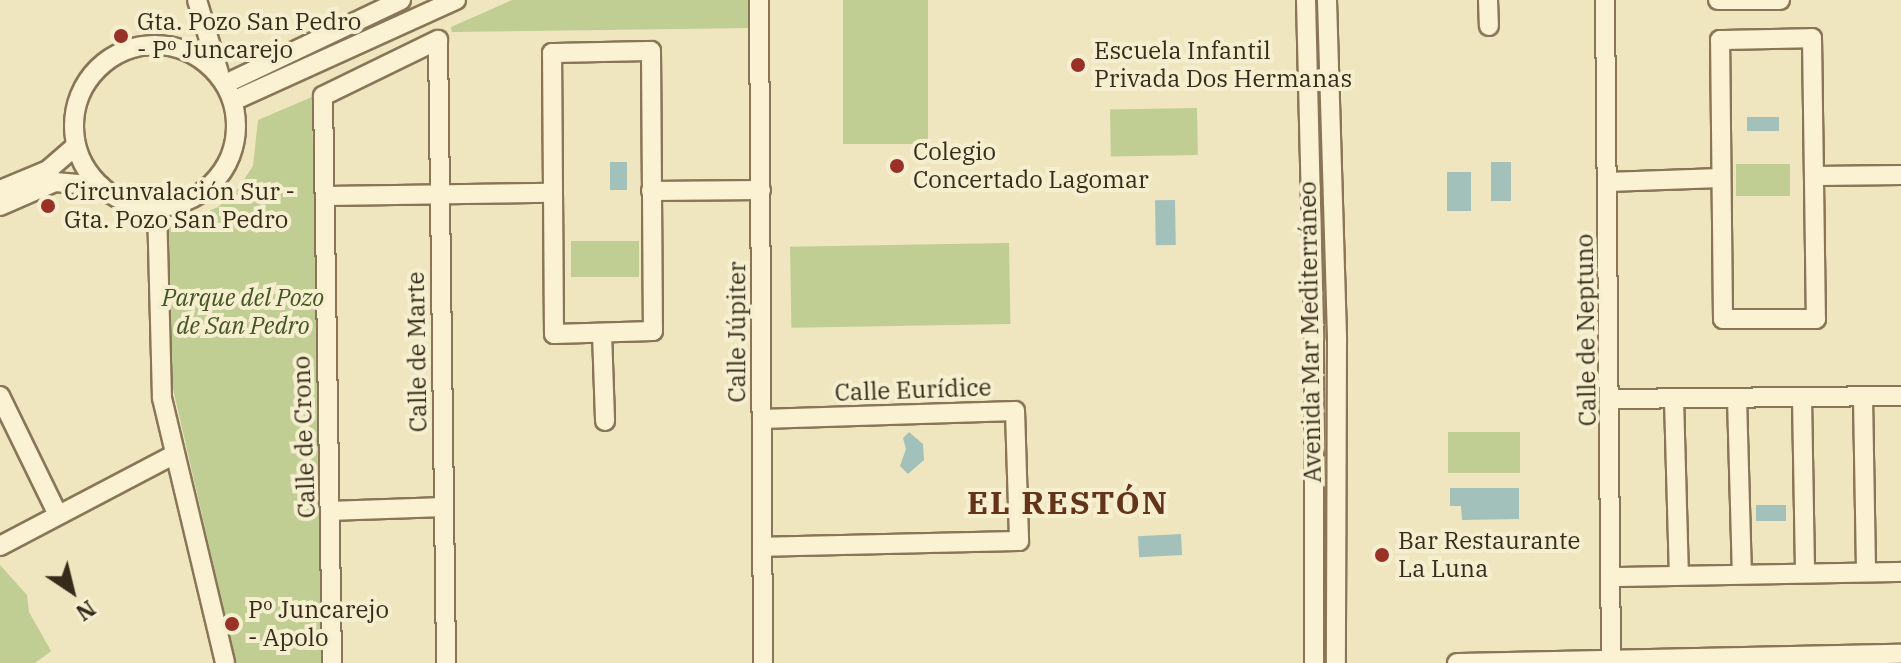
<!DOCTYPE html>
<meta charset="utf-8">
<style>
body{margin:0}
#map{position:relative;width:1901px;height:663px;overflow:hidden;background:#efe6bf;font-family:"IBM Plex Serif",serif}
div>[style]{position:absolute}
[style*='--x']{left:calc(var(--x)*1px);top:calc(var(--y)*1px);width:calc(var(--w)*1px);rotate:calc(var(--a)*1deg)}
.green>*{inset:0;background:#c0cd93;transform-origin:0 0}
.water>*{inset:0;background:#a2c1bb;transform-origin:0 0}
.roads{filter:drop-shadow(2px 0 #887657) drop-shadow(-2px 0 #887657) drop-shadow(0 2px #887657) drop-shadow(0 -2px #887657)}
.minor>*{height:18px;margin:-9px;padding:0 9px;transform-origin:9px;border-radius:9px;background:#faf2d2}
.minor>.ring{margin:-9px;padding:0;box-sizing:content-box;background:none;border:18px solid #faf2d2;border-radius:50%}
.dots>*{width:22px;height:22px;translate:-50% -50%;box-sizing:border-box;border:4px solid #f6efcf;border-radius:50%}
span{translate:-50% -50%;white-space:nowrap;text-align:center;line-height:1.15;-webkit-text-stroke:8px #f6efcf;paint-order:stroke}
.poi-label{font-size:24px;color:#372c1c}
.left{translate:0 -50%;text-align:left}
.park-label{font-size:24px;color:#425422;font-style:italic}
.street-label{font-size:24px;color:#372c1c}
.district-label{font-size:32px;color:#65321a;font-weight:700;letter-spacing:2px}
.north{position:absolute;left:32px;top:551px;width:80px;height:80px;-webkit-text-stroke:6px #f6efcf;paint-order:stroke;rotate:145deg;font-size:22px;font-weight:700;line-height:32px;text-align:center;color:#372c1c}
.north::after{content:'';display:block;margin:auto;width:28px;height:36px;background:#372c1c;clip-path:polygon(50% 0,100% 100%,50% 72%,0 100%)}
</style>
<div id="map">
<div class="green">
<div style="clip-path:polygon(512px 0,753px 0,754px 28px,452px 32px,451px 27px)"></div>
<div style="left:843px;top:0;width:85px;height:144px"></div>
<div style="clip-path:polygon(312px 97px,323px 663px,236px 663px,171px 380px,168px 228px,218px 207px,236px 191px,253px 166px,258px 120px)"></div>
<div style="left:1197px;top:108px;width:47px;height:87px;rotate:89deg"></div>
<div style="left:1790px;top:164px;width:32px;height:54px;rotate:90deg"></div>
<div style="left:639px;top:241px;width:36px;height:68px;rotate:90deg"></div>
<div style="left:1009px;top:243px;width:81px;height:219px;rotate:89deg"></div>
<div style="left:1448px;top:432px;width:72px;height:41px"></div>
<div style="clip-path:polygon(0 565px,27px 595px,29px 612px,51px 651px,35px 663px,0 663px)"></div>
</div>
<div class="water">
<div style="left:1779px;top:117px;width:14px;height:32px;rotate:90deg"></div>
<div style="left:610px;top:162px;width:17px;height:28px"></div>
<div style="left:1491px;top:162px;width:20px;height:39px"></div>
<div style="left:1447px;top:172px;width:24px;height:39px"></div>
<div style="left:1175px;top:200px;width:45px;height:20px;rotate:89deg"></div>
<div style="clip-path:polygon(909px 432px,923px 444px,924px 460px,908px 474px,900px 466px,906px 449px,903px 438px)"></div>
<div style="clip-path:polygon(1450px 488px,1519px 488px,1519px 519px,1462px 520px,1461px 506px,1450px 506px)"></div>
<div style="left:1786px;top:505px;width:16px;height:30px;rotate:90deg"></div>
<div style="left:1181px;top:534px;width:21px;height:43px;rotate:87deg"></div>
</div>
<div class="roads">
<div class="minor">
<div style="--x:197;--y:0;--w:76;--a:73.2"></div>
<div style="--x:759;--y:0;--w:663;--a:89.65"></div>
<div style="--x:1306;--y:0;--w:339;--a:88.6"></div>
<div style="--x:1314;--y:339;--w:324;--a:90"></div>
<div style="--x:1327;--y:0;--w:340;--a:88.3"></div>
<div style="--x:1337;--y:340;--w:323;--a:90.2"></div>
<div style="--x:1488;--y:0;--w:26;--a:88"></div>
<div style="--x:1605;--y:0;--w:663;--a:89.48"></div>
<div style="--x:1718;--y:0;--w:62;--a:0"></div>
<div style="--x:1812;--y:38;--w:281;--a:89.2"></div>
<div style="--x:1816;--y:319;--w:93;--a:180"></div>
<div style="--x:1723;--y:319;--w:279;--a:-90.6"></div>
<div style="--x:1720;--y:40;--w:92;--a:-1.2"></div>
<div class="ring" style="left:74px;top:45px;width:144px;height:144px"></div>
<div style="--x:651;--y:51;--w:280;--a:89.6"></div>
<div style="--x:653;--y:331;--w:99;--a:178.3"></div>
<div style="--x:554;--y:334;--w:281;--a:-90.4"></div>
<div style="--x:552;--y:53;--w:99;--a:-1.2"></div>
<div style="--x:225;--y:84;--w:195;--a:-25.5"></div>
<div style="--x:233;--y:101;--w:245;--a:-24.4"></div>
<div style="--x:1817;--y:176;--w:84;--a:-0.7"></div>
<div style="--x:1607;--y:182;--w:114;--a:-2"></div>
<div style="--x:0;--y:190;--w:52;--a:-22.6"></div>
<div style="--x:48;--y:170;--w:37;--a:-41"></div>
<div style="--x:651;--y:191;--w:110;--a:-0.5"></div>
<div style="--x:326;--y:196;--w:226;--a:-0.8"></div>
<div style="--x:0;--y:206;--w:60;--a:-23.6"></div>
<div style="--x:55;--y:182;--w:46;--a:5"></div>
<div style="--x:157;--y:207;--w:191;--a:88.5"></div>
<div style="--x:162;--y:398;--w:272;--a:76.6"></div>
<div style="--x:602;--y:333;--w:88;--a:88"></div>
<div style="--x:0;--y:396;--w:132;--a:64"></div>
<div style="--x:1863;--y:397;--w:175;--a:89"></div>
<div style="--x:1737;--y:398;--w:176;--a:88.4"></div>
<div style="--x:1802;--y:398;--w:174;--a:89"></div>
<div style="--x:1611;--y:399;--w:290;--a:-0.6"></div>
<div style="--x:1674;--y:399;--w:176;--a:88.4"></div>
<div style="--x:762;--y:419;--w:253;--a:-1.8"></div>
<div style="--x:1015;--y:411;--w:130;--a:88.2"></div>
<div style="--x:1019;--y:541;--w:256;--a:178.7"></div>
<div style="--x:330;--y:511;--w:113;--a:-2"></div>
<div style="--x:0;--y:546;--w:195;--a:-27.7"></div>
<div style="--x:1614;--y:577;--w:287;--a:-1"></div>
<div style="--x:332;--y:663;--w:567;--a:-90.91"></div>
<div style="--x:323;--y:96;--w:128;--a:-26"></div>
<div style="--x:438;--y:40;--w:623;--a:89.26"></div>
<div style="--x:1457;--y:663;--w:444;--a:-1.2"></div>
</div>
</div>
<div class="dots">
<div style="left:121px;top:36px;background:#993126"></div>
<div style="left:1078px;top:65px;background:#993126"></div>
<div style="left:897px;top:166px;background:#993126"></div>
<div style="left:48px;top:206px;background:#993126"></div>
<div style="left:1382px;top:555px;background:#993126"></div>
<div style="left:232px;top:624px;background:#993126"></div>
</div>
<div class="poi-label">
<span class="left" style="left:137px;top:36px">Gta. Pozo San Pedro<br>- Pº Juncarejo</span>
<span class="left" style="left:1094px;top:65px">Escuela Infantil<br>Privada Dos Hermanas</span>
<span class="left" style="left:913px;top:166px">Colegio<br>Concertado Lagomar</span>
<span class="left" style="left:64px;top:206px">Circunvalación Sur -<br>Gta. Pozo San Pedro</span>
<span class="left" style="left:1398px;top:555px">Bar Restaurante<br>La Luna</span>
<span class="left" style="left:248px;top:624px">Pº Juncarejo<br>- Apolo</span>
</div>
<div class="park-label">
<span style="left:243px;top:312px">Parque del Pozo<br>de San Pedro</span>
</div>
<div class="street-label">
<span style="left:1586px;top:330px;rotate:-91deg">Calle de Neptuno</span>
<span style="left:737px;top:332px;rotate:-90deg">Calle Júpiter</span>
<span style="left:1310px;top:332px;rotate:-91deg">Avenida Mar Mediterráneo</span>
<span style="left:417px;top:352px;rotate:-91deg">Calle de Marte</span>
<span style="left:913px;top:390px;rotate:-2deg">Calle Eurídice</span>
<span style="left:304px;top:437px;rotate:-92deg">Calle de Crono</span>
</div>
<div class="district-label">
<span style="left:1068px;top:502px">EL RESTÓN</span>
</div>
<div class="north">N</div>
</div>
